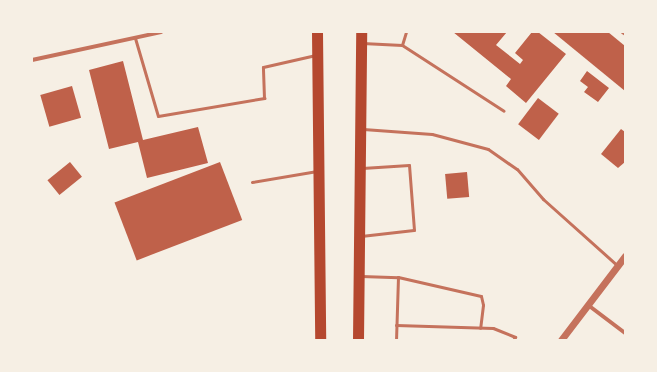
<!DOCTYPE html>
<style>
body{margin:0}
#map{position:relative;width:657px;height:372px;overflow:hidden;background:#f6efe4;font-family:Karla,sans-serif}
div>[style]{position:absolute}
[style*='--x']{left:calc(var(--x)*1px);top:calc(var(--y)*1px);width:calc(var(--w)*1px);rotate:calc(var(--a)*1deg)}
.building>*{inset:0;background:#bf614a;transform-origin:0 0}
.service>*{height:3px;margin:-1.5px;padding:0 1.5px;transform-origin:1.5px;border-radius:1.5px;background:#c5725c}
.minor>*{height:4px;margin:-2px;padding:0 2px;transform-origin:2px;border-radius:2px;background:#c5725c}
.tertiary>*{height:7px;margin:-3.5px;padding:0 3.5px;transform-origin:3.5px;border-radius:3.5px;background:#c5725c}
.trunk>*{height:11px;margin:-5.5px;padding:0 5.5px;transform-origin:5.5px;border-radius:5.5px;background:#b5482f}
span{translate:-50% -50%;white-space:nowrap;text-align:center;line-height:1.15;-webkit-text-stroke:3px #f6efe4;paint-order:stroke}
.frame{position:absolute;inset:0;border:33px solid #f6efe4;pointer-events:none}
</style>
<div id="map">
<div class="building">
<div style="clip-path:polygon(453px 32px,507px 32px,496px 45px,520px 64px,523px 60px,515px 53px,532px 32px,538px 32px,566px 54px,526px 103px,506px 86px,511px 79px)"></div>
<div style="clip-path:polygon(553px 32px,608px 32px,625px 46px,625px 91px)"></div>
<div style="clip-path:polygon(123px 61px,143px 140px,198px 127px,208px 163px,147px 178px,138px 142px,109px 149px,89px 70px)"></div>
<div style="clip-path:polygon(587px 71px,609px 88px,598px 102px,584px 92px,588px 87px,580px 81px)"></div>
<div style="left:72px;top:86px;width:33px;height:33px;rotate:74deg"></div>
<div style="left:538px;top:98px;width:26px;height:33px;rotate:37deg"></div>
<div style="clip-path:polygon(621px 129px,625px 132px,625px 162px,618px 168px,601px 154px)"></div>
<div style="left:70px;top:162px;width:19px;height:29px;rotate:51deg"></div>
<div style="left:220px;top:162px;width:62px;height:113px;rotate:69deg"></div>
<div style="left:467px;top:172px;width:25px;height:22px;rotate:85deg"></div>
</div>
<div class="service">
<div style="--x:622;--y:32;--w:4;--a:34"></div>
<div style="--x:135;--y:38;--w:81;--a:73.6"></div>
<div style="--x:158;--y:116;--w:108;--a:-9.6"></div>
<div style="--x:264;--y:98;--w:31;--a:-92"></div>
<div style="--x:263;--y:67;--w:54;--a:-12.8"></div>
<div style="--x:362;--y:43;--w:40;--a:2.9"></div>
<div style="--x:402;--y:45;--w:121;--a:32.9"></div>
<div style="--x:402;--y:45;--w:14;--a:-73"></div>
<div style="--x:363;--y:129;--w:69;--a:4.1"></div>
<div style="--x:432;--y:134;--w:58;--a:15"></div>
<div style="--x:488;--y:149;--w:35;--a:35"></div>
<div style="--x:517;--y:169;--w:40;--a:49"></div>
<div style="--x:543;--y:199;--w:101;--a:41.8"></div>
<div style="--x:252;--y:182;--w:66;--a:-9.6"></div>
<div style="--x:361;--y:236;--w:53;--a:-6.5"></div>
<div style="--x:414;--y:230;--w:65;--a:-94.4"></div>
<div style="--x:409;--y:165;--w:47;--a:176.3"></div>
<div style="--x:361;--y:276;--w:37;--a:2"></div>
<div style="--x:398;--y:277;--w:63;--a:91.8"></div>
<div style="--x:398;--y:277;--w:85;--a:12.9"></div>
<div style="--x:481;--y:296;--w:9;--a:77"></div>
<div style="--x:483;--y:305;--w:23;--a:97"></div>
<div style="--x:396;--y:325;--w:97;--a:1.8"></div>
<div style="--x:493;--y:328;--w:24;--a:22"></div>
<div style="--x:515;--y:337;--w:4;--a:124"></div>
</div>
<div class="minor">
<div style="--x:32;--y:60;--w:132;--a:-12.2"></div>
<div style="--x:588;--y:305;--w:46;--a:37.1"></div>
</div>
<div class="tertiary">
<div style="--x:561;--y:340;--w:106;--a:-52.7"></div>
</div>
<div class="trunk">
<div style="--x:317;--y:32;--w:308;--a:89.4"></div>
<div style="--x:358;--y:340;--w:308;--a:-89.4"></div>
</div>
<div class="frame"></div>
</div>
